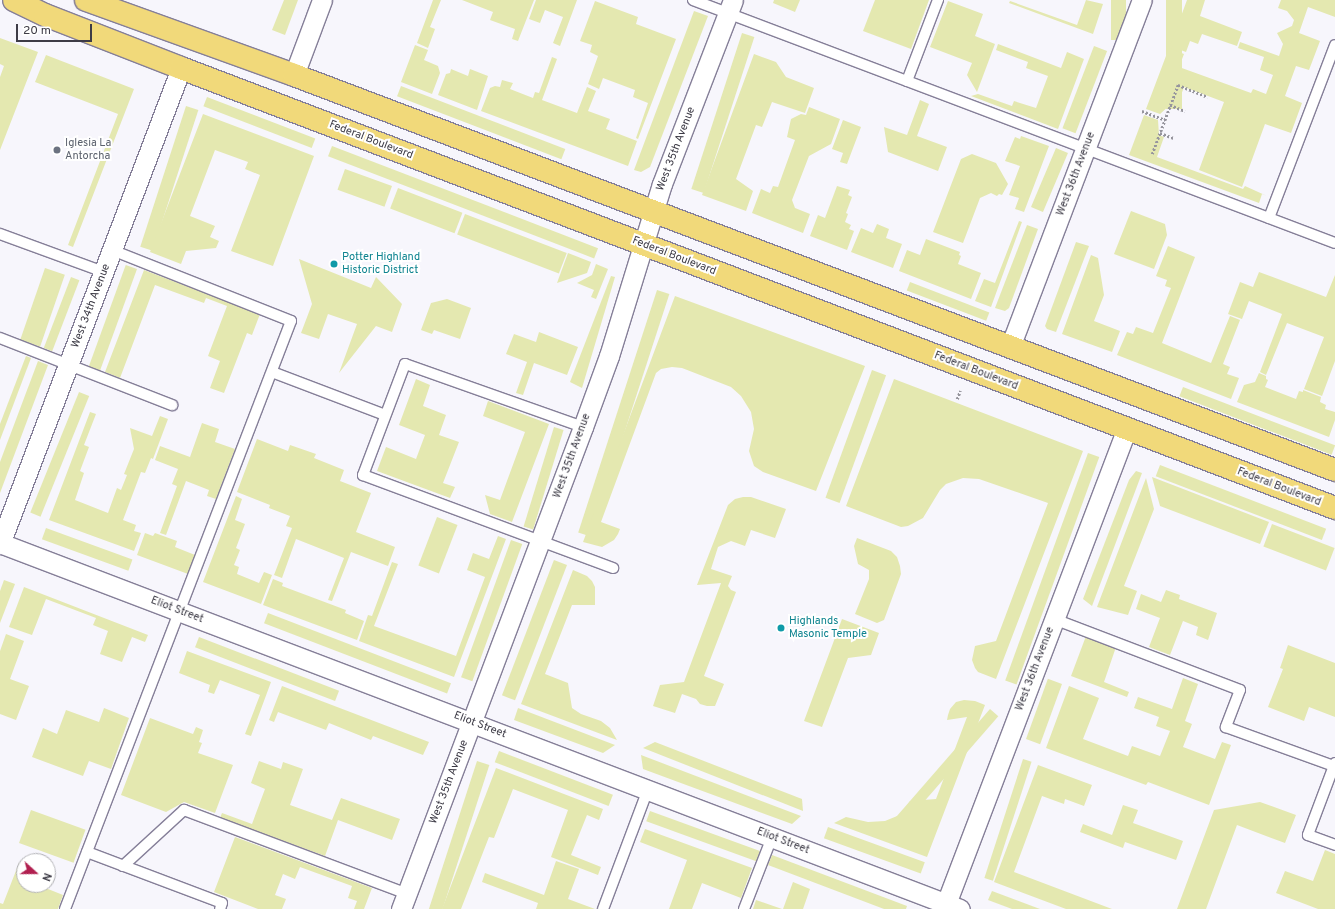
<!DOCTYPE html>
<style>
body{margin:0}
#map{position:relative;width:1335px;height:909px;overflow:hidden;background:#f7f6fc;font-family:Overpass,sans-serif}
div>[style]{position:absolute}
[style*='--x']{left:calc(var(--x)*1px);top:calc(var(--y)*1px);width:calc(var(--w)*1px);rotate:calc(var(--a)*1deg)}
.green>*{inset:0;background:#e4e8b0;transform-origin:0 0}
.path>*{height:2.5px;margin-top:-1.25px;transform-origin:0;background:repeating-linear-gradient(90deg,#96959d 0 2px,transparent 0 4px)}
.roads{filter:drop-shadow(1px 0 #857f98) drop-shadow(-1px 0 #857f98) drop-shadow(0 1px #857f98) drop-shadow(0 -1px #857f98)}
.lane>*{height:10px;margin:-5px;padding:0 5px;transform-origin:5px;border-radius:5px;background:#fff}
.street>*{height:19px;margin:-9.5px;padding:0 9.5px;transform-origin:9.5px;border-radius:9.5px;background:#fff}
.primary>*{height:22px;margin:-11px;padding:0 11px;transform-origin:11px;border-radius:11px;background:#f1d97a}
.dots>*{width:11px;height:11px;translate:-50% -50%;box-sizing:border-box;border:2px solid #fff;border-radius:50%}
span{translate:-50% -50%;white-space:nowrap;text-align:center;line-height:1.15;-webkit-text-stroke:4px #fff;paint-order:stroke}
.street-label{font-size:11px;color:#3d3b46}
.worship-label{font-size:11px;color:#5b616d}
.left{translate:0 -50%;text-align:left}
.culture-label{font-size:11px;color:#0d838f}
.north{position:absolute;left:16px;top:853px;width:40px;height:40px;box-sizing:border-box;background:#fff;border:1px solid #b1b1b5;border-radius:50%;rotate:111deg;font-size:11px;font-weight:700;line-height:16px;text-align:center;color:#3d3b46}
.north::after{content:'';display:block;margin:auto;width:14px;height:18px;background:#b12050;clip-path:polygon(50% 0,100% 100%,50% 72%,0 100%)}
.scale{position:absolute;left:16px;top:24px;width:76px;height:18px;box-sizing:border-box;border:2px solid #3d3b46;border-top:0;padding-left:5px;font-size:12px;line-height:14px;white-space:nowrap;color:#3d3b46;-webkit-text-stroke:3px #fff;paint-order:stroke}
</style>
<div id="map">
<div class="green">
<div style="clip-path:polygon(284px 0,298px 0,285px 35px,272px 30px)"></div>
<div style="clip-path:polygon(433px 0,441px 0,430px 27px,435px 29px,428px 48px,417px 43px)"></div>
<div style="clip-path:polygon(462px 0,534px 0,518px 41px,512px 39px,515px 29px,490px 20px,493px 12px)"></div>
<div style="clip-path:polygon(536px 0,577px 0,560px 46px,553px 43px,563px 17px,545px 10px,540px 23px,529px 19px)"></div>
<div style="clip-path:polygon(774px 0,800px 0,795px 12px,773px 3px)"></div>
<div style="clip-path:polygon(875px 0,929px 0,911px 49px,863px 31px)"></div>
<div style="clip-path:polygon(1086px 0,1103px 4px,1093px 34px,1009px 3px,1010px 1px,1077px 25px)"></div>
<div style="left:1111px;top:0;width:15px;height:40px"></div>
<div style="left:1166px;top:0;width:16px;height:109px"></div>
<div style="clip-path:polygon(1187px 0,1205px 0,1200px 16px,1242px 32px,1237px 46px,1202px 34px,1198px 44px,1190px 41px,1186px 52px,1170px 46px)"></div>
<div style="clip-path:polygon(1281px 0,1335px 0,1335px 17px,1308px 7px,1299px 33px,1320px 41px,1309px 70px,1296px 66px,1285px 96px,1302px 103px,1291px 133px,1265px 124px,1242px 187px,1199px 170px,1224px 102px,1184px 87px,1177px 106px,1171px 104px,1160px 114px,1146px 109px,1169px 48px,1184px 54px,1179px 67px,1251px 93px,1253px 89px,1266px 94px,1273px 75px,1260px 70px,1264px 57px,1238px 48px,1240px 42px,1279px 56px,1283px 44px,1277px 33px,1292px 26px,1294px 20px,1287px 11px,1278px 8px)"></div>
<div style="clip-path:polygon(595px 1px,638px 17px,636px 24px,676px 39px,638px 139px,636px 138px,648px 103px,633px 97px,635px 90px,603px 78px,599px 89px,588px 84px,598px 56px,590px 52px,592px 45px,580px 41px)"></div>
<div style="clip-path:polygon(948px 1px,983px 14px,975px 36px,995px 44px,977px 92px,967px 75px,972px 63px,930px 47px)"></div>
<div style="clip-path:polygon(694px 11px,708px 16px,650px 167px,641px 172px,634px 170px)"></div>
<div style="left:742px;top:33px;width:13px;height:164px;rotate:18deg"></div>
<div style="clip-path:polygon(0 38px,38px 52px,0 150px,0 77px,4px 66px,0 64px)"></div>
<div style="clip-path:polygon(998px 44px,1061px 68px,1067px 52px,1084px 59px,1058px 129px,971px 96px,978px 94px,1012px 106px,1014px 101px,1036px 108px,1048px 76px,1026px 68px,1028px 62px,996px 50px)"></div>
<div style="clip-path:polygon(415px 45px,428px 50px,424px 60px,438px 66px,440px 73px,432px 94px,401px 82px)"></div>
<div style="left:1094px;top:46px;width:14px;height:88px;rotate:21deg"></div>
<div style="clip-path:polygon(754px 54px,776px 62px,786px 77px,814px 88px,805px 113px,772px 102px,762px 127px,756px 125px,736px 179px,753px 191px,746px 211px,702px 195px)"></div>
<div style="clip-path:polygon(46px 55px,134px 89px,73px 247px,68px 245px,118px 114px,35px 82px)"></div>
<div style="clip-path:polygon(552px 57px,557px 59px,542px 100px,577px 113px,587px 87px,596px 91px,588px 111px,610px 119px,606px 129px,637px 141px,628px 166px,481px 111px,490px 88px,495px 86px,500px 87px,502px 80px,513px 83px,510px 89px,533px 98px,535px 92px,539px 93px)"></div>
<div style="clip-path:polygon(451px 69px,468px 76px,470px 69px,488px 76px,477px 110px,438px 95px,446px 74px,450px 73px)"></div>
<div style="left:401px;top:86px;width:176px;height:11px;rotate:21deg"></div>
<div style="left:207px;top:97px;width:116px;height:10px;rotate:21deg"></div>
<div style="clip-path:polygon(920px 100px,929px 104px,917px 136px,947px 147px,938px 171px,888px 152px,884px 127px,907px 135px)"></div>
<div style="left:186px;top:106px;width:13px;height:148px;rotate:18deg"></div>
<div style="clip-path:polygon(809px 107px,840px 119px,831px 144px,809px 156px,792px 200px,795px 208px,810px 214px,803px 233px,752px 213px,761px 189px,770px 193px,773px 186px,778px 187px,795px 140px,787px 137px,791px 119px,801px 114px,806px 115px)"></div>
<div style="clip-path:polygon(203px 114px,314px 156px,273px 266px,231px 251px,260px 175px,245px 169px,248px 162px,215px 150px,190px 216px,215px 226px,210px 237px,219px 241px,216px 248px,186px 251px,181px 264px,150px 252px)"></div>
<div style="clip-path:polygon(1144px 115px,1158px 120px,1159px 135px,1164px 137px,1157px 157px,1243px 189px,1245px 186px,1267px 196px,1262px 194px,1259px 203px,1129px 155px)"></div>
<div style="clip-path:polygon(843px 120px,861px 127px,847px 164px,840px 162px,843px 153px,832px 149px)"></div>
<div style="clip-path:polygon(1021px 136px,1049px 146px,1024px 212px,1015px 209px,1019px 198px,1009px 195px,1020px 166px,1005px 161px,1015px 137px,1020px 139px)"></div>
<div style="left:332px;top:146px;width:285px;height:11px;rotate:21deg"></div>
<div style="left:1056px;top:148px;width:13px;height:64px;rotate:23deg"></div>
<div style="clip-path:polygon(972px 154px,996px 163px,1008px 184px,1002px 195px,999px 194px,997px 196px,991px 193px,980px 198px,963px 243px,933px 232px,961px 159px)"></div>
<div style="left:345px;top:169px;width:50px;height:22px;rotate:20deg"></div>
<div style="clip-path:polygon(837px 186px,850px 190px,848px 195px,852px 197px,846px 213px,848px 214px,845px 222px,851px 225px,849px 229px,854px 231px,847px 250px,810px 236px,818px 215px,825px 218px)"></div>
<div style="left:398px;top:188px;width:69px;height:22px;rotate:21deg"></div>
<div style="clip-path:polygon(1131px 211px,1165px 224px,1167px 235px,1154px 269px,1114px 254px)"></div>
<div style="left:465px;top:214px;width:109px;height:22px;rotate:21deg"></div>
<div style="clip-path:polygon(1019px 221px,1022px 222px,991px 307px,975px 301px,984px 279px,995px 283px)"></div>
<div style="clip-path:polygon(877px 224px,889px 229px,886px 238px,902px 244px,893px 268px,851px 252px,861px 228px,873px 233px)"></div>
<div style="clip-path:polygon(1027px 225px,1038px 229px,1009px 308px,1005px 311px,995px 308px)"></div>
<div style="clip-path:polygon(926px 239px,960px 252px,959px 255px,961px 256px,958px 264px,981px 273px,971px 299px,899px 271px,907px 250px,920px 255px)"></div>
<div style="clip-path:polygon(1076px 242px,1089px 246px,1056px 332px,1047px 329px,1045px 326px)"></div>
<div style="clip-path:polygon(1168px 246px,1195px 257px,1162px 343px,1211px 363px,1230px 316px,1240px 320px,1223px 364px,1230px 367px,1227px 374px,1239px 378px,1231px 399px,1117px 355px,1127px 332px,1133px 334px,1136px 327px,1153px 333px,1171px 288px,1165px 286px,1167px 280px,1156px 276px)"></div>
<div style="clip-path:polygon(568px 253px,591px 262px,587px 273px,557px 283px)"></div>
<div style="clip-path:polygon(1091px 255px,1098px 258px,1104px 295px,1094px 321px,1120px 331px,1112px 352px,1062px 334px)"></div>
<div style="clip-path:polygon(299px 259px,371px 288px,376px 277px,402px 304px,392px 332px,376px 326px,339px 373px,357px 324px,328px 314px,319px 339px,301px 333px,312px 304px)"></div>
<div style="clip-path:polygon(596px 264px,608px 269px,596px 299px,591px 297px,594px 290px,577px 283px,592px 275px)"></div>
<div style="left:45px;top:268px;width:21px;height:76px;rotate:19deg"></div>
<div style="left:137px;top:269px;width:108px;height:12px;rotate:110deg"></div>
<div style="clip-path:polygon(144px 270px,260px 314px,252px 335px,247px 333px,224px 393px,210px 388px,220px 361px,208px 356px,227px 306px,206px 298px,204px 303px,155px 285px,120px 378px,105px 372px)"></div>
<div style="clip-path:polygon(1259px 272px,1326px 297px,1335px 275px,1335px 361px,1322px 396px,1304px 389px,1324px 337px,1287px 323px,1266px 375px,1260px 372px,1282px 314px,1249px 301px,1242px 319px,1228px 314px,1240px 282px,1253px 287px)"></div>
<div style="clip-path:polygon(611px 276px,615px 277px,582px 388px,570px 382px)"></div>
<div style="left:71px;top:277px;width:9px;height:76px;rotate:21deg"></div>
<div style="left:910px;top:282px;width:85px;height:9px;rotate:21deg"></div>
<div style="left:657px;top:290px;width:13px;height:255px;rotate:18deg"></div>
<div style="clip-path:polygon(675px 296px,865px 366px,816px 491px,763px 472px,754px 466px,749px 451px,754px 429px,751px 412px,741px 396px,731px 387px,682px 368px,672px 367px,661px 369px,656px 373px,601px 522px,620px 529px,618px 534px,614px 540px,602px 547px,583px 542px)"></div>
<div style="clip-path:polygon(447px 299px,471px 308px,460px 339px,434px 330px,432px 334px,421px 330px,431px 303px)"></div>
<div style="clip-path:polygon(539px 332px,578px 347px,567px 375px,534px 363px,523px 395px,516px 393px,527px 362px,506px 354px,514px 334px,536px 342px)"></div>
<div style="clip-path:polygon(26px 356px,31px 358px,0 440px,0 424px)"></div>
<div style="clip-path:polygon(38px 361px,48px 365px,0 493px,0 462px)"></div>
<div style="left:872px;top:370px;width:15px;height:136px;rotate:20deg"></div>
<div style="clip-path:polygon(1259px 373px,1266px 376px,1266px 379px,1268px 380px,1265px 387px,1296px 399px,1299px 391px,1303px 392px,1303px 390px,1321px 397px,1320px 402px,1326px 405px,1325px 409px,1335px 412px,1335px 420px,1329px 437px,1237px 402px,1244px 385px,1255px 382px)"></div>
<div style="clip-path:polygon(416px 379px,430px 385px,423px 406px,446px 415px,439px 435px,459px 442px,443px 483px,455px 487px,450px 498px,377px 471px,386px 447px,416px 459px,425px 435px,399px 425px)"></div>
<div style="clip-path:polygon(894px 379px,1083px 451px,996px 679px,978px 672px,975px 668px,972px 660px,975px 646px,996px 641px,1048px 503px,979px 479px,963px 478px,946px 484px,940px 490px,923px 518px,908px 526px,901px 527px,846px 506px)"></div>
<div style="left:1183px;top:387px;width:163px;height:10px;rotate:21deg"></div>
<div style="left:79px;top:392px;width:11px;height:130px;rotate:22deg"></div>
<div style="clip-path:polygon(488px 401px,549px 424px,512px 522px,490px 514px,485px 495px,500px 500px,525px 432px,483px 416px)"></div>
<div style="clip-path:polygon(90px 412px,96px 414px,84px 445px,89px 447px,80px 471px,84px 473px,75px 500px,108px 513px,117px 488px,121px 490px,127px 475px,124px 474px,134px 449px,130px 428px,152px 436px,160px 416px,168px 419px,153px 459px,151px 458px,145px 473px,141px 472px,123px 520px,136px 525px,134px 531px,141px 533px,134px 551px,49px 520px)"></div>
<div style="clip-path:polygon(202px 423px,219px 429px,215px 442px,235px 449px,216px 499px,207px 496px,209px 490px,186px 481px,166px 535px,160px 533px,177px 486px,172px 484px,178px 469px,155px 460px,160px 446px,190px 457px)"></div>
<div style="left:554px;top:427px;width:10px;height:104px;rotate:17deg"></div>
<div style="clip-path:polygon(257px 439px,288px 451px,290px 445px,316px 454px,314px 458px,344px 470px,340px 481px,371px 493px,356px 532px,395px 547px,388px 566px,351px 552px,332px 601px,328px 600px,344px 558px,296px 539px,282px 578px,274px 575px,292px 528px,286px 526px,290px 516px,269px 508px,270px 505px,237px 492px)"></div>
<div style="left:1088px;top:453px;width:12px;height:242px;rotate:20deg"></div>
<div style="left:1160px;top:465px;width:178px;height:12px;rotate:21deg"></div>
<div style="clip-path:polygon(1136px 471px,1142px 473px,1092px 606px,1083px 599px,1129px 480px)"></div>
<div style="clip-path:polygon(1152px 477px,1269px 522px,1260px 544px,1160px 506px)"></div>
<div style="clip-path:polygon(1146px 478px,1154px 509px,1124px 586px,1137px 591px,1128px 615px,1097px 607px)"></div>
<div style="clip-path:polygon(236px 496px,242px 499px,235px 520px,245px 524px,236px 548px,240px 550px,234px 565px,239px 567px,237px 574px,259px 583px,264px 572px,272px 575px,261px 604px,203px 582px)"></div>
<div style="clip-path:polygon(743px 497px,751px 497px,786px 509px,775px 538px,751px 530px,745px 546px,731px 541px,718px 547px,711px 569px,732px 576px,728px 586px,731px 590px,736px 592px,704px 676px,724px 684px,715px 706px,707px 706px,700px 704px,696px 699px,682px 694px,675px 713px,653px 706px,660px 685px,684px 682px,721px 583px,697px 585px,728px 505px,735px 499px)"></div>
<div style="left:437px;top:517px;width:22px;height:52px;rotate:21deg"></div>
<div style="left:1272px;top:524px;width:67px;height:24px;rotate:21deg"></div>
<div style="left:46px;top:528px;width:92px;height:12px;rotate:20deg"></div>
<div style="clip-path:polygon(145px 533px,153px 536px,155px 533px,177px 541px,175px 547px,195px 555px,188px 574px,137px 555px)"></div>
<div style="clip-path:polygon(498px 536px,506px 539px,454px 677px,359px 641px,368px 615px,372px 616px,392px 562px,398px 564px,374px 626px,456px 656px,485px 577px,467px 570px,473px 553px,489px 559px)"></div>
<div style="clip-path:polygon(857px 538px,891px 551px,897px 557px,900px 566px,901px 574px,884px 620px,877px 623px,855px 614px,869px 579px,869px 570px,858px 564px,854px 546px)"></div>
<div style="left:511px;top:540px;width:12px;height:146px;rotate:20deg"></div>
<div style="left:567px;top:565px;width:145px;height:14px;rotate:111deg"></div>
<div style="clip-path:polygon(573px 570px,587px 576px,592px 581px,595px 587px,595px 605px,572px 605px,545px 674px,568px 683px,572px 708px,581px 714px,601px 721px,610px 728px,617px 740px,521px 704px)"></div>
<div style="clip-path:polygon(273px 579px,283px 583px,282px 586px,346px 610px,345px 613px,364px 621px,357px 640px,263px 605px)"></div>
<div style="clip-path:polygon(4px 580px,15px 584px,0 623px,0 591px)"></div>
<div style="clip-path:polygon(24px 587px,148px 635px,145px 642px,132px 637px,122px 662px,100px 654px,108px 631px,93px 625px,96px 618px,46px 599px,32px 635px,9px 627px)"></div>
<div style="clip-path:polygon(1166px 590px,1180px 595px,1179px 599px,1217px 613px,1208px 640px,1196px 635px,1198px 627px,1183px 621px,1170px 655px,1149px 647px,1160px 618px,1136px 609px,1141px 594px,1161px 602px)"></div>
<div style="left:268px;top:613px;width:196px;height:11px;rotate:21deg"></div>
<div style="clip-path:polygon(842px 619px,879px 633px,871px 655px,848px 658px,822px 727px,804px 721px)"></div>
<div style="clip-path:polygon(6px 634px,24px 641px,10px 679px,29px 686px,16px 720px,0 714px,0 651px)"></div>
<div style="clip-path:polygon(1086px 636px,1116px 647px,1104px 682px,1129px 692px,1127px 697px,1071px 676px)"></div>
<div style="left:199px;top:637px;width:150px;height:11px;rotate:21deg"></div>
<div style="clip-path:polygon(1288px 645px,1335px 663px,1335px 717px,1309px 707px,1304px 721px,1268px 707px,1283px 669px,1280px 668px)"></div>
<div style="clip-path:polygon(187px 651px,271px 682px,251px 736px,245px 734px,260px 695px,220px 680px,214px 694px,208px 692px,210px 685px,179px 673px)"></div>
<div style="clip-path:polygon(1183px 678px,1198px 684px,1185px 721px,1192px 724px,1183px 747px,1215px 759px,1222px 742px,1231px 745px,1209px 805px,1148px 782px,1146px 785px,1046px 748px,1069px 686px,1099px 698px,1083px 739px,1128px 756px,1132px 746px,1160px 756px,1170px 731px,1156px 726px,1159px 717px,1134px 708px,1138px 697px,1172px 709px)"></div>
<div style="left:1062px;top:684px;width:64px;height:15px;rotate:110deg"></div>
<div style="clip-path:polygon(282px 686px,429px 742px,423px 755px,373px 736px,371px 740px,329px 723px,326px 730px,278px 712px,274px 722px,269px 720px)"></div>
<div style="clip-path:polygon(964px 700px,975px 701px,985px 705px,927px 857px,834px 823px,846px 817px,868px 822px,885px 821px,902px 814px,910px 801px,936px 799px,967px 717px,947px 720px,948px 715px,950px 709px,956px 702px)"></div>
<div style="clip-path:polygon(104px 708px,129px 718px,111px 769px,89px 761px,83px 776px,32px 757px,43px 728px,57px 734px,66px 710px,99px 722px)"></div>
<div style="clip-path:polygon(518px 708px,615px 745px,603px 753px,514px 720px)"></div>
<div style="left:990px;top:709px;width:11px;height:160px;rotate:41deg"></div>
<div style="clip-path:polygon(150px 718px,193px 734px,196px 727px,203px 730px,199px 742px,202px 743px,198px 753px,233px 765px,215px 813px,184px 802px,166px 812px,121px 795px)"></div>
<div style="clip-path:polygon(655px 742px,802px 799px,803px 811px,643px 748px)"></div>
<div style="left:499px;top:751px;width:122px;height:12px;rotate:21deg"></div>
<div style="clip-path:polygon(641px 755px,801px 816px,792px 824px,643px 769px)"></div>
<div style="left:1023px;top:759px;width:9px;height:125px;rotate:18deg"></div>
<div style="clip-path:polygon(259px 761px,281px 769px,283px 762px,303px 769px,290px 805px,332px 820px,341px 798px,400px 819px,392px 840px,338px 820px,325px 856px,220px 818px,222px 813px,252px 824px,265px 789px,251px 783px)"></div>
<div style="left:477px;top:761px;width:13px;height:158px;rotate:18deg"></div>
<div style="clip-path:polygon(1038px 765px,1092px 785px,1084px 806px,1065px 799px,1064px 804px,1042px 796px,1014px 872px,1112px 909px,1066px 909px,994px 882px)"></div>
<div style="clip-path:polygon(496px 768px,603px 809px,599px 820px,587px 815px,571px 855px,601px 867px,598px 875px,551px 857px,568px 810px,513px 789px,494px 838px,489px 837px,461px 909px,442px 909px)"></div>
<div style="clip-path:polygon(1260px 802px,1296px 815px,1285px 843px,1237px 825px,1206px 909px,1177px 909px,1214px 810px)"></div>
<div style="clip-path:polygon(1123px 805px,1138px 810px,1133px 823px,1183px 841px,1176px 860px,1125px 842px,1123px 848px,1080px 832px,1083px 824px,1112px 835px)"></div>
<div style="left:31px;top:810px;width:58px;height:35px;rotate:20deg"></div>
<div style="left:650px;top:811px;width:117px;height:11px;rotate:20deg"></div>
<div style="left:828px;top:827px;width:103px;height:12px;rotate:20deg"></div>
<div style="clip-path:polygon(645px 829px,752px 868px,741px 898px,702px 883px,692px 909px,669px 909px,687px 860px,640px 842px)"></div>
<div style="clip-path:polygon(235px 837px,372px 888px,364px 909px,354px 909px,357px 901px,348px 898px,352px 886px,300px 867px,295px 879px,283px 874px,275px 895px,286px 899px,282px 909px,258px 909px,214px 892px)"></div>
<div style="clip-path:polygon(1325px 850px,1335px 854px,1335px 909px,1318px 909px,1276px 893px,1285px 871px,1313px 881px)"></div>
<div style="clip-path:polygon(772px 855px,907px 906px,906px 909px,884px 909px,768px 865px)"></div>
<div style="clip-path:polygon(556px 861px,579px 869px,568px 899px,595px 909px,536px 909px,538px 903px,482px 882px,485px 873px,544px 895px)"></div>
<div style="clip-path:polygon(19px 863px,24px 865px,24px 885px,38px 885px,63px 895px,58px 909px,0 909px,0 903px,3px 904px)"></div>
<div style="clip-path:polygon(793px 882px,810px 889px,803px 909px,783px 909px)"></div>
<div style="clip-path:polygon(992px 891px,1040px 909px,1012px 909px,988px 900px)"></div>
<div style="clip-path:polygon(756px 900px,782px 909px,753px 909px)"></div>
</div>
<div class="path">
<div style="--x:1170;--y:105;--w:16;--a:22"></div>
<div style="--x:1142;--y:111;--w:25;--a:21"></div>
<div style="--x:1160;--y:133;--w:15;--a:20"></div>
<div style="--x:1152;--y:154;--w:74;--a:-69.4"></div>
<div style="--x:1178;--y:85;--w:32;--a:22"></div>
<div style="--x:957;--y:399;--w:9;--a:-69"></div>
</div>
<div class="roads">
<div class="lane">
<div style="--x:693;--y:0;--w:686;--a:20.73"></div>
<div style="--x:907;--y:81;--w:87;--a:-69.1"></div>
<div style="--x:1269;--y:218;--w:185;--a:-69.1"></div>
<div style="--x:0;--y:234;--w:111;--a:20.1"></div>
<div style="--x:0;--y:338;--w:185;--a:21.3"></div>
<div style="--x:272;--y:372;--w:121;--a:20.8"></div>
<div style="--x:583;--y:427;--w:189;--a:-160.5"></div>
<div style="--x:405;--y:364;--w:119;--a:110.7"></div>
<div style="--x:363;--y:475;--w:267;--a:20.4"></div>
<div style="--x:1054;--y:619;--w:199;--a:20.9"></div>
<div style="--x:1240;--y:690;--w:40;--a:111"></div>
<div style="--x:1226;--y:727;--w:115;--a:19.9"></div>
<div style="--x:1335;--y:763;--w:77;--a:110.6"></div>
<div style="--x:1308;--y:835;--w:29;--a:20"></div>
<div style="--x:87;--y:852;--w:144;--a:20.7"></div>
<div style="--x:222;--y:903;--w:6;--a:108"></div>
<div style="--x:123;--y:866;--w:83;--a:-42.6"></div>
<div style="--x:184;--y:810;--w:238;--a:20.6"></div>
<div style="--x:65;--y:909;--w:630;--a:-68.98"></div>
<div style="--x:291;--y:321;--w:193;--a:-158.4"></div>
<div style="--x:603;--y:909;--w:128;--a:-69.4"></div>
<div style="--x:744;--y:909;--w:77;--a:-68.7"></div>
</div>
<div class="street">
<div style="--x:294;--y:75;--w:80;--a:-69.5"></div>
<div style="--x:1010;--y:347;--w:371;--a:-69.2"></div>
<div style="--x:0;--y:543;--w:1027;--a:20.87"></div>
<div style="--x:0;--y:544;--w:509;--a:-69.18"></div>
<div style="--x:401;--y:909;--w:515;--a:-69.31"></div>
<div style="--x:583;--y:427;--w:76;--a:-69.9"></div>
<div style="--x:609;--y:356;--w:180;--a:-72.9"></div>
<div style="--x:662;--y:184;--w:197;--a:-68.9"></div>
<div style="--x:944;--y:909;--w:515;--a:-69.17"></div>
</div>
<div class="primary">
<div style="--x:14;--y:0;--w:34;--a:26"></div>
<div style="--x:45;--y:15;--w:146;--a:21.3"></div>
<div style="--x:181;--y:68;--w:1235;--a:20.87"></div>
<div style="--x:86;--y:0;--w:221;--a:19.8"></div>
<div style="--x:294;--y:75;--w:1113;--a:20.78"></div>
</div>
</div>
<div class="dots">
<div style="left:57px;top:150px;background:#6b7280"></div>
<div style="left:334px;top:264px;background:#0f9aa8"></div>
<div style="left:781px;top:628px;background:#0f9aa8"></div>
</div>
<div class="street-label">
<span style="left:371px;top:140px;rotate:21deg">Federal Boulevard</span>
<span style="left:676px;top:149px;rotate:-69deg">West 35th Avenue</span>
<span style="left:1076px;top:174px;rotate:-69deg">West 36th Avenue</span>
<span style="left:674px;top:256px;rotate:21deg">Federal Boulevard</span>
<span style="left:91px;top:306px;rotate:-69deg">West 34th Avenue</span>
<span style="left:976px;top:371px;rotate:21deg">Federal Boulevard</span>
<span style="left:572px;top:456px;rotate:-70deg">West 35th Avenue</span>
<span style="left:1279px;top:487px;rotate:21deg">Federal Boulevard</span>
<span style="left:177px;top:610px;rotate:21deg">Eliot Street</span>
<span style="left:1035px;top:669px;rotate:-69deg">West 36th Avenue</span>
<span style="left:480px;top:725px;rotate:21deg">Eliot Street</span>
<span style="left:449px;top:782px;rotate:-69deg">West 35th Avenue</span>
<span style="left:783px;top:841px;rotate:21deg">Eliot Street</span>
</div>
<div class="worship-label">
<span class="left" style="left:65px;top:150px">Iglesia La<br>Antorcha</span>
</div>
<div class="culture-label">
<span class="left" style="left:342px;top:264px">Potter Highland<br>Historic District</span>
<span class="left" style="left:789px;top:628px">Highlands<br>Masonic Temple</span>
</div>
<div class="north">N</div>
<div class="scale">20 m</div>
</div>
